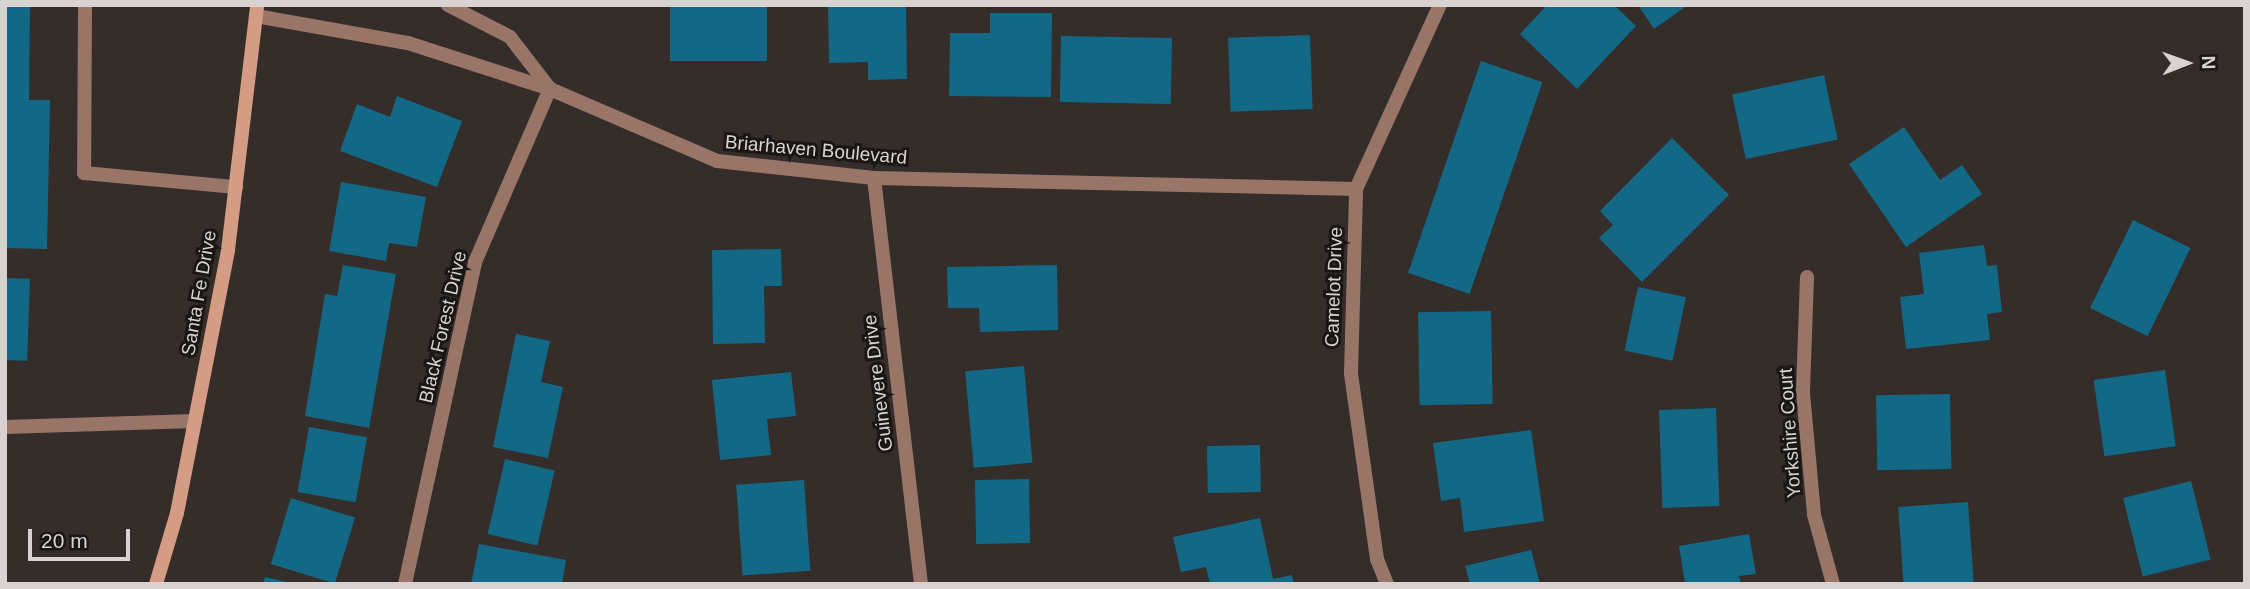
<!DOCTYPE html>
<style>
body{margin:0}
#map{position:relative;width:2250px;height:589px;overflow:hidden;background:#352d2a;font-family:Helvetica,sans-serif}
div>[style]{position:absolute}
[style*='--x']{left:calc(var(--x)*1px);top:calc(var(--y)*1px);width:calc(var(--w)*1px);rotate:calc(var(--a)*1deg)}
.building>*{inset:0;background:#136985;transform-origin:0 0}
.lane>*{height:14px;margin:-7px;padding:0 7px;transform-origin:7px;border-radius:7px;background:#987567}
.street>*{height:14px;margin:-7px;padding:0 7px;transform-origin:7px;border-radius:7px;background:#987567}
.secondary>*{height:14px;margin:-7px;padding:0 7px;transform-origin:7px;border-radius:7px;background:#d49c85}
span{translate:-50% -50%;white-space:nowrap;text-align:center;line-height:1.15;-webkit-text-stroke:6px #1a1615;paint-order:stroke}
.street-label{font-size:19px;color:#d8d3d0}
.frame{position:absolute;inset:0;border:7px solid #d8d3d0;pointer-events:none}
.north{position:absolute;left:2152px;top:28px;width:70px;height:70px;-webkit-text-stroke:5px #1a1615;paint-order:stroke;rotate:89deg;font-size:19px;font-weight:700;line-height:28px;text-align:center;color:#d8d3d0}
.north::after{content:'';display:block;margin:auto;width:24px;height:32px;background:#d8d3d0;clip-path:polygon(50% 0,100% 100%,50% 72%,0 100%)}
.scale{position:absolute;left:28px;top:529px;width:102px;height:32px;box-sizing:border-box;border:4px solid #d8d3d0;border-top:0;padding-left:9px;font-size:21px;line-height:24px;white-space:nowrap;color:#d8d3d0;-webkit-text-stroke:5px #1a1615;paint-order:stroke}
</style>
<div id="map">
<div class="building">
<div style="clip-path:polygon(5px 5px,30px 5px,29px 100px,50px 100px,47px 249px,5px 248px)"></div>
<div style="left:670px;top:5px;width:97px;height:56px"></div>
<div style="clip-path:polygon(828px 5px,906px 5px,907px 79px,868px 80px,868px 62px,829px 63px)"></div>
<div style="clip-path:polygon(1547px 5px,1614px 5px,1636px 26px,1577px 89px,1520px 34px)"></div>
<div style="clip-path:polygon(1638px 5px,1688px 5px,1654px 29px)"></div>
<div style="clip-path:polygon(990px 13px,1052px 13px,1051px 97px,949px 96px,950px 33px,990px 33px)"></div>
<div style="left:1310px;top:35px;width:74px;height:82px;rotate:88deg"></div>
<div style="left:1061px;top:36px;width:111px;height:66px;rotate:1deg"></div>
<div style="left:1481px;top:61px;width:65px;height:224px;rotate:19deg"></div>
<div style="left:1824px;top:75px;width:66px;height:94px;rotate:78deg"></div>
<div style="clip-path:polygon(397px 96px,462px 121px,437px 187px,340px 151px,357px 104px,390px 117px)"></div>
<div style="clip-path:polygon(1904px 127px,1940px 180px,1962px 165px,1982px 194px,1906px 247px,1849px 164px)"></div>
<div style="clip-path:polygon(1672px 138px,1729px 195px,1642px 282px,1599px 238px,1613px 225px,1600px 211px)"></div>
<div style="clip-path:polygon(341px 182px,426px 197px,417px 247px,389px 243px,386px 261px,329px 251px)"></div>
<div style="left:2133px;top:220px;width:64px;height:98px;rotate:26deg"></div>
<div style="clip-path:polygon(1984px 245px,1987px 266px,1997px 265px,2002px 312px,1987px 314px,1990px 340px,1906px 349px,1900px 297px,1924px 294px,1919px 253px)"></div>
<div style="clip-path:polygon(781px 249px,782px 286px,764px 286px,765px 343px,713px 344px,712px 250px)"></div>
<div style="clip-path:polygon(343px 265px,396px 274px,369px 428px,305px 416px,325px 294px,337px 296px)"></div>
<div style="clip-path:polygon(1057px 265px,1058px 330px,980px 332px,979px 308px,948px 308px,947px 267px)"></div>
<div style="left:5px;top:278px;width:25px;height:82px;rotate:2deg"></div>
<div style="left:1638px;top:287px;width:49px;height:65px;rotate:12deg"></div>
<div style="left:1491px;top:311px;width:93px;height:73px;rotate:89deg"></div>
<div style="clip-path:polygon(516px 334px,550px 341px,541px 382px,563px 387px,548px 458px,493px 447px)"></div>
<div style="left:1024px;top:366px;width:97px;height:59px;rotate:85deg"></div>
<div style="left:2165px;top:370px;width:77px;height:72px;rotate:82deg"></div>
<div style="clip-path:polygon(791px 372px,796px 416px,767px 419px,771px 455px,720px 460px,712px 380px)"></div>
<div style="left:1950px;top:394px;width:75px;height:74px;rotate:89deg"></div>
<div style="left:1716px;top:408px;width:98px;height:57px;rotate:88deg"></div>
<div style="left:309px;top:427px;width:59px;height:66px;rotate:10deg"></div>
<div style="clip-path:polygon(1531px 430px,1544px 521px,1464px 532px,1460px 498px,1441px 501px,1433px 443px)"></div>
<div style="left:1260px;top:445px;width:47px;height:53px;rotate:89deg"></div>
<div style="left:505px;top:459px;width:51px;height:77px;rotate:13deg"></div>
<div style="left:1029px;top:479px;width:64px;height:54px;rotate:89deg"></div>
<div style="left:804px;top:480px;width:91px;height:68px;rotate:86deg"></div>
<div style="left:2191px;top:481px;width:81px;height:70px;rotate:76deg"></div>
<div style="left:291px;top:498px;width:67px;height:69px;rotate:17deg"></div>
<div style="left:1968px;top:502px;width:82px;height:70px;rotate:86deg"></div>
<div style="clip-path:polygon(1260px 518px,1273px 579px,1292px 575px,1294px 584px,1210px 584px,1206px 567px,1181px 572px,1173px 537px)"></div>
<div style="clip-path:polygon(1749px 534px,1756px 574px,1739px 576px,1741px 584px,1685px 584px,1679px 546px)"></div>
<div style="clip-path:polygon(479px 544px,566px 560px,562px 584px,471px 584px)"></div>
<div style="clip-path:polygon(1531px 550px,1540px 584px,1470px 584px,1465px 566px)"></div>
<div style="clip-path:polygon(265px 577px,291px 583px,291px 584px,263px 584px)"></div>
</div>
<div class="lane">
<div style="--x:85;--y:5;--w:168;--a:90.3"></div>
<div style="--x:84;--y:173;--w:153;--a:5.3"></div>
<div style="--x:5;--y:427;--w:190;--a:-1.8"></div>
</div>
<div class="street">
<div style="--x:448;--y:5;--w:70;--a:27.3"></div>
<div style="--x:510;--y:37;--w:66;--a:52.4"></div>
<div style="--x:256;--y:16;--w:154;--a:10.1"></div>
<div style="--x:408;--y:43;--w:149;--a:17.9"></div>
<div style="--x:550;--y:89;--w:182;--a:23.3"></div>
<div style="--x:717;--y:161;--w:158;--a:6.2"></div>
<div style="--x:874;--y:178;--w:482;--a:1.3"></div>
<div style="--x:874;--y:178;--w:409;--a:83.4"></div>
<div style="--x:1807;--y:277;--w:116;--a:92"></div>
<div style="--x:1803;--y:393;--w:122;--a:84.8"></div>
<div style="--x:1814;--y:515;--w:72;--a:74.6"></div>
<div style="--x:405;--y:584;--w:330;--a:-77.7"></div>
<div style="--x:475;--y:262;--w:189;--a:-66.6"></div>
<div style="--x:1387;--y:584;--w:27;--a:-112"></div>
<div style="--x:1377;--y:559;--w:188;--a:-98"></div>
<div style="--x:1351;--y:373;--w:184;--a:-88.4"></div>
<div style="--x:1356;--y:189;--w:202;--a:-65.5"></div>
</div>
<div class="secondary">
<div style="--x:156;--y:584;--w:74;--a:-73.5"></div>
<div style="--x:177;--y:513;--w:268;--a:-79"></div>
<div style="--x:228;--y:250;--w:247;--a:-83.2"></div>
</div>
<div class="street-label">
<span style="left:816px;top:150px;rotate:5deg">Briarhaven Boulevard</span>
<span style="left:1334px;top:287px;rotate:-88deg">Camelot Drive</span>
<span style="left:199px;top:293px;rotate:-80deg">Santa Fe Drive</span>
<span style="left:443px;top:327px;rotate:-77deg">Black Forest Drive</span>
<span style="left:878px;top:383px;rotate:-97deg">Guinevere Drive</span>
<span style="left:1790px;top:433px;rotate:-94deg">Yorkshire Court</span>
</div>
<div class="frame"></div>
<div class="north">N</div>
<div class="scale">20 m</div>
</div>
